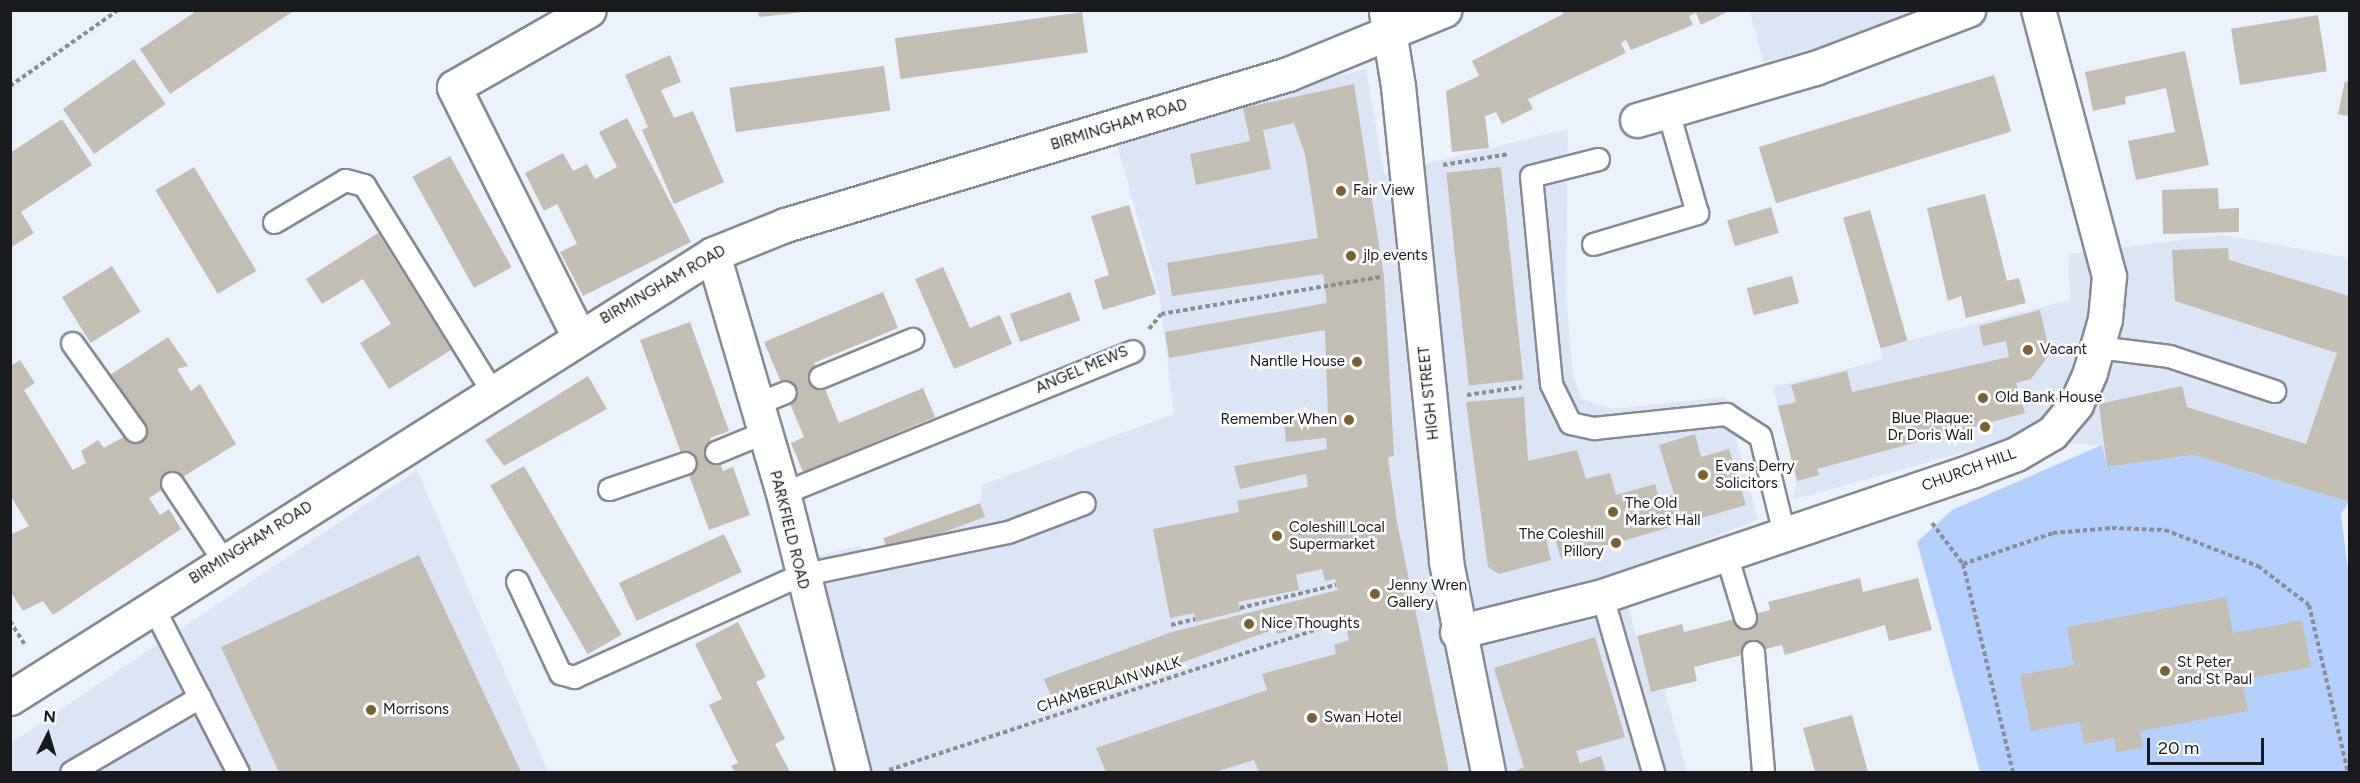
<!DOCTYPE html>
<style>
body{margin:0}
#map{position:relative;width:2360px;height:783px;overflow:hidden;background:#ebf1fa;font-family:Figtree,sans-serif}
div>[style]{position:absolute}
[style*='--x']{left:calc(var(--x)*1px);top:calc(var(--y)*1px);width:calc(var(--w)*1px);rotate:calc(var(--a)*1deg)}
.built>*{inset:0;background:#dbe5f5}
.green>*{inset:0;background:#b3cffb}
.building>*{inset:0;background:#c3beb4;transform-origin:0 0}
.path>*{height:4px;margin-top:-2px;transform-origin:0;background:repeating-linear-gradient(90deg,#8a8e94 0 4.5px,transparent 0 7.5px)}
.roads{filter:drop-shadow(2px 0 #848992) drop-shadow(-2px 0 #848992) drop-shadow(0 2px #848992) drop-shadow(0 -2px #848992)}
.lane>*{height:21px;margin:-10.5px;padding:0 10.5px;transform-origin:10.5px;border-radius:10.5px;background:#fff}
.street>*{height:33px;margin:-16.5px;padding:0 16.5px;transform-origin:16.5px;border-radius:16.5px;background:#fff}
.secondary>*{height:33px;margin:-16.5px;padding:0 16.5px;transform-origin:16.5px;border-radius:16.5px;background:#fff}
.dots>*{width:16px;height:16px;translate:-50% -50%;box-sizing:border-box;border:3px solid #fefefe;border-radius:50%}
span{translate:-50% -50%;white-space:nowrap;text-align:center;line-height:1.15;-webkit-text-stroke:5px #fefefe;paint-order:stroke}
.street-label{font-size:15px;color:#181a1d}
.poi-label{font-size:15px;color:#181a1d}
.left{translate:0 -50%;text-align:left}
.right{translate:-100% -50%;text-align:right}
.frame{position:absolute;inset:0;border:12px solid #181a1d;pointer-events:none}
.north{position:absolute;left:18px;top:705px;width:60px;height:60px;-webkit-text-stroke:4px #fefefe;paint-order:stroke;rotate:5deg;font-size:16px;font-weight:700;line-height:24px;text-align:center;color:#181a1d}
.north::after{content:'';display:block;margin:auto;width:21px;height:27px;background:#181a1d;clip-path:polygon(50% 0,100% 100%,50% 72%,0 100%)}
.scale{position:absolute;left:2147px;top:738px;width:117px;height:27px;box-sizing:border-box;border:3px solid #181a1d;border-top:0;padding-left:8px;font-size:18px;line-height:21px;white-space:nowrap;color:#181a1d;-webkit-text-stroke:4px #fefefe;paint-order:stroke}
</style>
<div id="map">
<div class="built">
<div style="clip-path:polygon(1750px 11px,1922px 11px,1884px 31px,1763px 62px)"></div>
<div style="clip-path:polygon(1366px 69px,1384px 174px,1568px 129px,1566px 298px,1573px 376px,1582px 399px,1612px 409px,1725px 397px,1758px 519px,1620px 576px,1651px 692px,1665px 690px,1687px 772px,865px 772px,810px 557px,860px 546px,868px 553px,888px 551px,985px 517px,980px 503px,982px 485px,1174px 414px,1159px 293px,1116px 142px,1245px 99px)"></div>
<div style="clip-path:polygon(2223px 235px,2349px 258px,2349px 502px,2193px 455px,2107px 467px,2102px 445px,2005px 441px,1792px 500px,1797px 480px,1773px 387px,1882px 360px,1881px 349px,1908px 341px,2070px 300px,2068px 254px)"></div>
<div style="clip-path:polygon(417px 470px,548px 772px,11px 772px,11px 743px)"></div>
</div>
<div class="green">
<div style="clip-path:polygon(2102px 445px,2107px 467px,2193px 455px,2349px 502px,2341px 514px,2350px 585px,2349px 772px,1980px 772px,1917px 542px,1952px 510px)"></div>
</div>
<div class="building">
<div style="clip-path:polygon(198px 10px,295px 10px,170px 94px,140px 49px)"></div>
<div style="clip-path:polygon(758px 10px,804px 10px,804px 12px,759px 17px)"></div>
<div style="clip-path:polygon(1562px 10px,1731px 10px,1701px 25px,1696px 13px,1689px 16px,1693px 25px,1631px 50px,1626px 40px,1621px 43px,1626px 53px,1528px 99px,1533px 109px,1502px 124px,1496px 112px,1485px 116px,1489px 148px,1452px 152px,1446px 91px,1479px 76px,1472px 61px,1563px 14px)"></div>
<div style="left:1082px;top:12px;width:41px;height:189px;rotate:82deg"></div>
<div style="left:2318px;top:15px;width:57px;height:88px;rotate:81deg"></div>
<div style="clip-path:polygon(2185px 51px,2209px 165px,2136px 180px,2128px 141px,2175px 132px,2166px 88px,2125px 97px,2126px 104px,2093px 111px,2085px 72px)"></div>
<div style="clip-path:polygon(670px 55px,681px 82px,661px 90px,674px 118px,693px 111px,724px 182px,674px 204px,642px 130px,648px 127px,625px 75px)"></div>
<div style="left:134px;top:59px;width:55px;height:87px;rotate:55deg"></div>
<div style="left:884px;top:66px;width:45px;height:156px;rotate:82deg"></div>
<div style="left:1994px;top:75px;width:59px;height:246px;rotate:73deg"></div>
<div style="clip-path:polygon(2345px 81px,2349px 82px,2349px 116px,2338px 114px)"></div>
<div style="clip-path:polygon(1354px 84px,1384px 277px,1394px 456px,1388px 457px,1397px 522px,1449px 772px,1259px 772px,1254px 760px,1215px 772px,1106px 772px,1096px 748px,1267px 690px,1262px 674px,1336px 654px,1334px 645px,1349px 640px,1343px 614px,1278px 634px,1275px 629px,1056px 708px,1044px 679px,1172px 632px,1338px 590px,1335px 579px,1325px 581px,1322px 569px,1296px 575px,1299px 590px,1238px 602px,1241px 611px,1196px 622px,1194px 613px,1170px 618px,1153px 529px,1239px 512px,1237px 501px,1308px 487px,1306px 474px,1240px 489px,1234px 466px,1327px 449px,1326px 438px,1286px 442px,1284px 421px,1328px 418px,1325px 330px,1169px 358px,1165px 332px,1327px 303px,1323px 274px,1172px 296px,1167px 263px,1318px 238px,1305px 154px,1294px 123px,1263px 130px,1271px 169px,1196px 185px,1190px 154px,1250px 141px,1243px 108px)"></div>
<div style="clip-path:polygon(627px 118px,691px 242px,583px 296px,560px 252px,577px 244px,557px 204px,544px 211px,525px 173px,563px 153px,573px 171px,587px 164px,595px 179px,617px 167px,599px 132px)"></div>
<div style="clip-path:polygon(62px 119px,92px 165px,21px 212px,34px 233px,10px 248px,10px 153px)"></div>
<div style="left:450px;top:156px;width:127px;height:43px;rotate:61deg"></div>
<div style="left:194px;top:167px;width:121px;height:45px;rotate:59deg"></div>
<div style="left:1501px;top:167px;width:214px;height:55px;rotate:84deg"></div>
<div style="clip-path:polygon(2218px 188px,2219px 209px,2239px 208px,2239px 232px,2163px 234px,2162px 190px)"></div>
<div style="clip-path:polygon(1985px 194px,2007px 281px,2019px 278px,2026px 303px,1966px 318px,1961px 296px,1948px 301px,1927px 208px)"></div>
<div style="clip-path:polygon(1129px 205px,1156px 294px,1103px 310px,1094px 280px,1109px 275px,1091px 216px)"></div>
<div style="left:1771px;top:207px;width:27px;height:46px;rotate:73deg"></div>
<div style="left:1870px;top:210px;width:136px;height:28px;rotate:74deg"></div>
<div style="clip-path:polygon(378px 233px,451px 350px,389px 389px,360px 343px,391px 324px,363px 279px,322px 304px,306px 279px)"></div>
<div style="clip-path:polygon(2228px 248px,2229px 260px,2349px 296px,2349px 502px,2193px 455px,2107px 467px,2099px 404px,2182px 386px,2187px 407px,2306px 444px,2337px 353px,2175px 301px,2172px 250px)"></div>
<div style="left:112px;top:266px;width:54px;height:59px;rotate:58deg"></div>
<div style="clip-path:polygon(943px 267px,970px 328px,1000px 315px,1012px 344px,954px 369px,915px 279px)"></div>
<div style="left:1792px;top:276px;width:28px;height:47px;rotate:75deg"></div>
<div style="clip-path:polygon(883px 292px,898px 328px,814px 363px,820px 377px,839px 423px,923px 388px,935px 417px,803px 472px,791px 443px,804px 437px,764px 342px)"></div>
<div style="left:1070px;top:292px;width:30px;height:64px;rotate:70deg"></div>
<div style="clip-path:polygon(2040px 310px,2050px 354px,2031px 379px,2016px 383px,2025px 413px,1817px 469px,1819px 475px,1797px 481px,1778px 406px,1796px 402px,1791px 385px,1847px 371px,1852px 392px,2009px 357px,2006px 341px,1983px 346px,1979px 326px)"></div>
<div style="clip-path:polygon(690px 322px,729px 431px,710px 438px,723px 471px,733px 467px,750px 515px,709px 530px,640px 340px)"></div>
<div style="clip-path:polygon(168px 337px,188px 366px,177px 369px,191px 391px,200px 384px,236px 444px,149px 498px,160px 515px,169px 509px,181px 529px,53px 615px,43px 601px,23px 611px,10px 591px,10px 535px,29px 526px,10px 495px,10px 366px,20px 360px,35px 383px,24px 390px,73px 470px,86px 463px,81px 451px,98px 440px,104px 448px,141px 427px,107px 377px)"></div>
<div style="clip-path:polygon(588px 376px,607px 409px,504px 466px,485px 440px)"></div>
<div style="clip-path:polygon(1524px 397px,1528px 461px,1577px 450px,1586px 479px,1610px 473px,1616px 495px,1655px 484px,1659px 498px,1674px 494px,1659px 445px,1695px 434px,1701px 457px,1729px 449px,1746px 505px,1561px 559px,1552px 528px,1544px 530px,1551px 560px,1499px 574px,1488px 567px,1466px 402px)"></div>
<div style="left:524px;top:466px;width:195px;height:39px;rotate:60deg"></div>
<div style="left:980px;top:503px;width:15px;height:103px;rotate:70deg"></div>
<div style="left:724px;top:534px;width:42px;height:116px;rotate:65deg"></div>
<div style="clip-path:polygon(419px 555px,521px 772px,279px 772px,221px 647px)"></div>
<div style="clip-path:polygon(1860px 578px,1863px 592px,1918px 578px,1932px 630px,1889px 641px,1885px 625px,1785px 655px,1782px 645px,1694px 667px,1697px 681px,1651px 692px,1637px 636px,1682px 624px,1684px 632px,1770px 610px,1768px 602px)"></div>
<div style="clip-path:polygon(2226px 597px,2233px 633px,2302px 620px,2311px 667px,2242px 680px,2248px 711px,2140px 731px,2143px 748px,2116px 752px,2114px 738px,2084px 744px,2080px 722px,2031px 731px,2020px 675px,2074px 665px,2067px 627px)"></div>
<div style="clip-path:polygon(738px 622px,766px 677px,756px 682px,785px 739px,775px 744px,790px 772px,735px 772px,731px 766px,738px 763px,709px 705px,722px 699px,695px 644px)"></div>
<div style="clip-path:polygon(1595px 637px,1625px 737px,1576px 751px,1580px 763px,1601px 756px,1606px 772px,1514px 772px,1524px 767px,1494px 668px)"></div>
<div style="clip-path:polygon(1852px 715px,1868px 772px,1815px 772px,1803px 728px)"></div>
</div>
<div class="path">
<div style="--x:10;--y:86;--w:132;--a:-35.1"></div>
<div style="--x:1443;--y:165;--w:67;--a:-9.5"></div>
<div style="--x:1149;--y:329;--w:19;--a:-51"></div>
<div style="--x:1161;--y:314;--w:222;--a:-9.6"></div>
<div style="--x:1467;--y:395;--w:55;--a:-8.4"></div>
<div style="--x:1932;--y:523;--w:51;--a:52.9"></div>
<div style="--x:1963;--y:564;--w:214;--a:76.5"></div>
<div style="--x:1963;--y:564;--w:95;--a:-19"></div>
<div style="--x:2053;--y:533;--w:59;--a:-4.8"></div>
<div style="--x:2112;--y:528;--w:53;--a:2.2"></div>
<div style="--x:2165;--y:530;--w:100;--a:21.2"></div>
<div style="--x:2258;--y:566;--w:64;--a:37.4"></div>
<div style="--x:2309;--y:605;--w:171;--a:76.9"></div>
<div style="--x:1240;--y:608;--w:99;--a:-13.5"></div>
<div style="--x:10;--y:621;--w:28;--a:58"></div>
<div style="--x:1171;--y:625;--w:25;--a:-14"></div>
<div style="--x:889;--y:770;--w:479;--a:-18.2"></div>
</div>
<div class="roads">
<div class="lane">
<div style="--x:1598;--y:159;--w:69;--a:165.8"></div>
<div style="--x:1531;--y:176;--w:209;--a:84.5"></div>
<div style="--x:1551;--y:384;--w:43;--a:64"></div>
<div style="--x:1570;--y:423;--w:25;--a:12"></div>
<div style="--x:1594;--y:428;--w:133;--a:-6.1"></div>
<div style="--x:1726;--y:414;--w:40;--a:32.9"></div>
<div style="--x:1760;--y:436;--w:101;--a:76.2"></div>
<div style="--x:274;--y:222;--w:82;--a:-30.6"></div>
<div style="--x:345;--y:180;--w:20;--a:15"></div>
<div style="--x:364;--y:185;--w:241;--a:58.2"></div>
<div style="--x:1593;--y:244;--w:109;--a:-16.6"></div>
<div style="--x:1697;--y:213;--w:106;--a:-105.9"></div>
<div style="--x:72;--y:343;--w:108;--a:54.4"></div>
<div style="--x:2098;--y:347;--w:72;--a:7.2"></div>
<div style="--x:2169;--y:356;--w:111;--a:18.4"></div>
<div style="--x:820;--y:377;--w:100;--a:-22.4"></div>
<div style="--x:756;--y:404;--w:31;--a:-22"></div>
<div style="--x:716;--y:452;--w:50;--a:-22.4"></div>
<div style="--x:172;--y:483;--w:92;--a:56.5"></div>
<div style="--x:609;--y:489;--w:80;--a:-18.9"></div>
<div style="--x:783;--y:493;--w:377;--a:-22.1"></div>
<div style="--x:1726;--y:554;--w:66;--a:73.2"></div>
<div style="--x:517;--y:581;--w:102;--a:64.9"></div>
<div style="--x:560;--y:673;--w:15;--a:16"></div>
<div style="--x:574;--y:677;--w:248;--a:-24.3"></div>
<div style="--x:800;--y:575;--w:212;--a:-11.7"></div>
<div style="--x:1008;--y:532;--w:81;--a:-20.9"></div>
<div style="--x:1602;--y:596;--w:183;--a:73.8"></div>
<div style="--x:152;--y:605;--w:188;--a:62.8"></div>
<div style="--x:1753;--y:652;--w:120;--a:85.2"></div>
<div style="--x:71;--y:772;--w:149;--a:-30.2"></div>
</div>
<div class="street">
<div style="--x:1637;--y:120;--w:185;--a:-16.3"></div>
<div style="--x:1815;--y:68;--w:164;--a:-20.8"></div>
<div style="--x:578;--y:335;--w:277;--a:-116.6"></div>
<div style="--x:454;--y:87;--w:155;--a:-29.7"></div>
<div style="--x:1457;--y:632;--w:149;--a:-13.9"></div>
<div style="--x:1602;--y:596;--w:390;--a:-18.7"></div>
<div style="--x:1971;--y:471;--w:48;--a:-20.7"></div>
<div style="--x:2016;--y:454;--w:42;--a:-30.3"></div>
<div style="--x:2052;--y:433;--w:38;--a:-50"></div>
<div style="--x:2076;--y:404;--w:35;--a:-66"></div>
<div style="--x:2090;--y:372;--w:55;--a:-74.2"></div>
<div style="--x:2105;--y:319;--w:43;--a:-84.7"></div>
<div style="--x:2109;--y:276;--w:275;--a:-104.9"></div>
</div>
<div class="secondary">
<div style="--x:1386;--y:12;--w:75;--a:80.8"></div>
<div style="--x:1398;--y:86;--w:478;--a:84.2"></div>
<div style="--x:1446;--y:562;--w:214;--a:78.7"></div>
<div style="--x:713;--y:254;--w:249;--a:73.7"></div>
<div style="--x:783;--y:493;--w:288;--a:75.9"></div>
<div style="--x:10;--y:698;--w:831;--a:-32.28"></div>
<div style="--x:713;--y:254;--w:78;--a:-21.9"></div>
<div style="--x:785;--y:225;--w:525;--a:-16.71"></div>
<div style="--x:1288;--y:74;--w:169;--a:-22.3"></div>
</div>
</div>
<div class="dots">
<div style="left:1341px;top:191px;background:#7b6032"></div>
<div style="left:1351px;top:256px;background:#7b6032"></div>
<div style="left:2028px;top:350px;background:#7b6032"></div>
<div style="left:1357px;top:362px;background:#7b6032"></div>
<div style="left:1983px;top:398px;background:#7b6032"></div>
<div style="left:1349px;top:420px;background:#7b6032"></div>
<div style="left:1985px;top:427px;background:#7b6032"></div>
<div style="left:1703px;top:475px;background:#7b6032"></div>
<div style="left:1613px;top:512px;background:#7b6032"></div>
<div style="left:1277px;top:536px;background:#7b6032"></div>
<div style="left:1616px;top:543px;background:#7b6032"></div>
<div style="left:1375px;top:594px;background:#7b6032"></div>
<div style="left:1249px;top:624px;background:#7b6032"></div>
<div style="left:2165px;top:671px;background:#7b6032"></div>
<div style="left:371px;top:710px;background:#7b6032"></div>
<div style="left:1312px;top:718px;background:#7b6032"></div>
</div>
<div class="street-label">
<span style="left:1119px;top:125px;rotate:-17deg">BIRMINGHAM ROAD</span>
<span style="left:663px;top:285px;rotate:-30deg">BIRMINGHAM ROAD</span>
<span style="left:1082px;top:370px;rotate:-23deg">ANGEL MEWS</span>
<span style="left:1429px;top:393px;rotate:-96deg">HIGH STREET</span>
<span style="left:1969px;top:470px;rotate:-20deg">CHURCH HILL</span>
<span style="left:789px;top:530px;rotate:76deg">PARKFIELD ROAD</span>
<span style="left:251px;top:543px;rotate:-32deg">BIRMINGHAM ROAD</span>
<span style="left:1109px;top:685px;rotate:-18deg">CHAMBERLAIN WALK</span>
</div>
<div class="poi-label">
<span class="left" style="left:1353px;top:191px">Fair View</span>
<span class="left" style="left:1363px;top:256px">jlp events</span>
<span class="left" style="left:2040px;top:350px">Vacant</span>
<span class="right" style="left:1345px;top:362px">Nantlle House</span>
<span class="left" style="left:1995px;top:398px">Old Bank House</span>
<span class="right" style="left:1973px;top:427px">Blue Plaque:<br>Dr Doris Wall</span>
<span class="right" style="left:1337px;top:420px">Remember When</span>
<span class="left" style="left:1715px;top:475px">Evans Derry<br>Solicitors</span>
<span class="left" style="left:1625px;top:512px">The Old<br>Market Hall</span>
<span class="left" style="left:1289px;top:536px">Coleshill Local<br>Supermarket</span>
<span class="right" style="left:1604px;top:543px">The Coleshill<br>Pillory</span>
<span class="left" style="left:1387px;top:594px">Jenny Wren<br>Gallery</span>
<span class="left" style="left:1261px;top:624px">Nice Thoughts</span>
<span class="left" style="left:2177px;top:671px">St Peter<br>and St Paul</span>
<span class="left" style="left:383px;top:710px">Morrisons</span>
<span class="left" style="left:1324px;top:718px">Swan Hotel</span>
</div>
<div class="frame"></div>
<div class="north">N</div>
<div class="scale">20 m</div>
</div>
